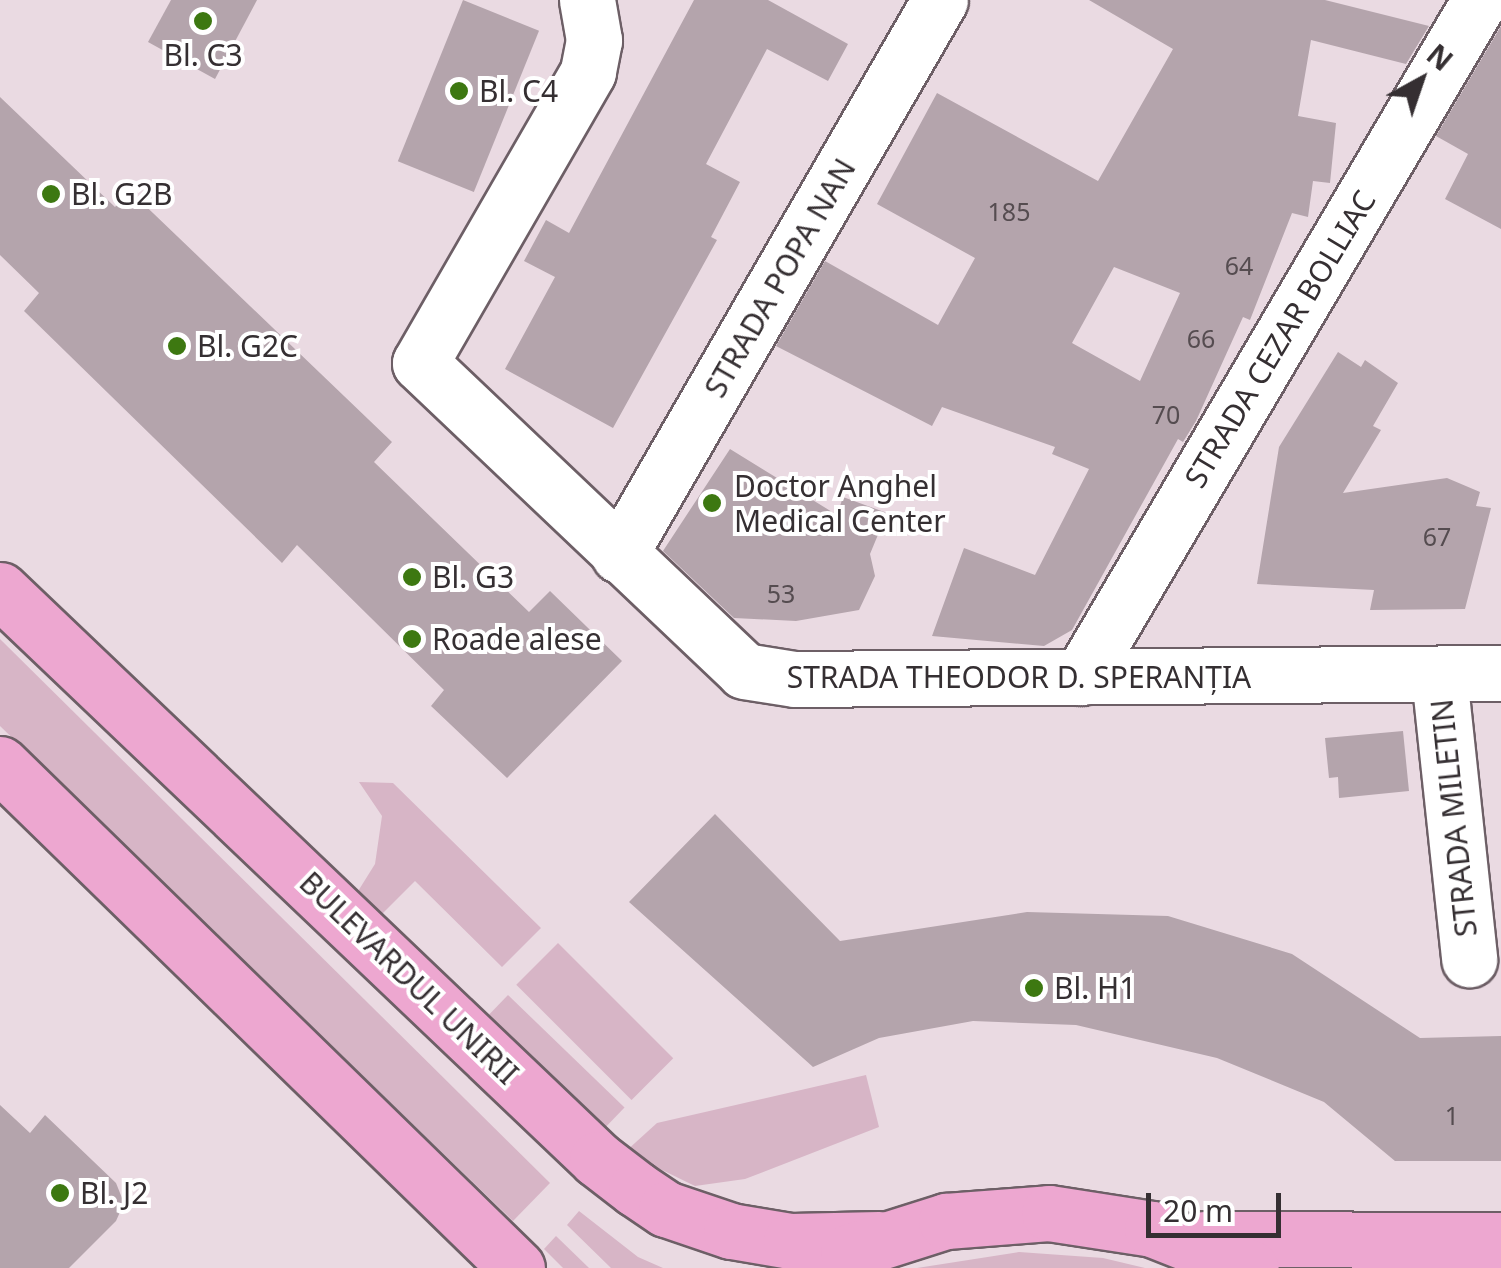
<!DOCTYPE html>
<meta charset="utf-8">
<style>
body{margin:0}
#map{position:relative;width:1501px;height:1268px;overflow:hidden;background:#eadae2;font-family:"Noto Sans",sans-serif}
div>[style]{position:absolute}
[style*='--x']{left:calc(var(--x)*1px);top:calc(var(--y)*1px);width:calc(var(--w)*1px);rotate:calc(var(--a)*1deg)}
.green>*{inset:0;background:#d7b5c6;transform-origin:0 0}
.building>*{inset:0;background:#b4a4ac;transform-origin:0 0}
.roads{filter:drop-shadow(2px 0 #6d5f66) drop-shadow(-2px 0 #6d5f66) drop-shadow(0 2px #6d5f66) drop-shadow(0 -2px #6d5f66)}
.minor>*{height:55px;margin:-27.5px;padding:0 27.5px;transform-origin:27.5px;border-radius:27.5px;background:#fff}
.major>*{height:55px;margin:-27.5px;padding:0 27.5px;transform-origin:27.5px;border-radius:27.5px;background:#eda7d0}
.dots>*{width:28px;height:28px;translate:-50% -50%;box-sizing:border-box;border:5px solid #fff;border-radius:50%}
span{translate:-50% -50%;white-space:nowrap;text-align:center;line-height:1.15;-webkit-text-stroke:8px #fff;paint-order:stroke}
.number-label{font-size:25px;color:#554c50}
.number-label span{-webkit-text-stroke-width:0}
.poi-label{font-size:30px;color:#352f32}
.left{translate:0 -50%;text-align:left}
.street-label{font-size:30px;color:#352f32}
.north{position:absolute;left:1371px;top:30px;width:100px;height:100px;-webkit-text-stroke:8px #fff;paint-order:stroke;rotate:40deg;font-size:28px;font-weight:700;line-height:40px;text-align:center;color:#352f32}
.north::after{content:'';display:block;margin:auto;width:35px;height:45px;background:#352f32;clip-path:polygon(50% 0,100% 100%,50% 72%,0 100%)}
.scale{position:absolute;left:1146px;top:1193px;width:135px;height:45px;box-sizing:border-box;border:5px solid #352f32;border-top:0;padding-left:12px;font-size:30px;line-height:35px;white-space:nowrap;color:#352f32;-webkit-text-stroke:8px #fff;paint-order:stroke}
</style>
<div id="map">
<div class="green">
<div style="clip-path:polygon(0 639px,550px 1183px,513px 1221px,0 726px)"></div>
<div style="clip-path:polygon(359px 782px,393px 783px,541px 928px,502px 967px,415px 881px,377px 919px,355px 896px,375px 864px,382px 816px)"></div>
<div style="left:558px;top:943px;width:163px;height:59px;rotate:45deg"></div>
<div style="left:508px;top:995px;width:162px;height:42px;rotate:44deg"></div>
<div style="clip-path:polygon(866px 1075px,879px 1127px,745px 1179px,695px 1186px,625px 1152px,657px 1123px)"></div>
<div style="clip-path:polygon(579px 1211px,638px 1257px,663px 1268px,611px 1268px,567px 1225px)"></div>
<div style="clip-path:polygon(556px 1236px,589px 1268px,563px 1268px,544px 1249px)"></div>
<div style="clip-path:polygon(1019px 1252px,1103px 1258px,1145px 1268px,917px 1268px)"></div>
</div>
<div class="building">
<div style="clip-path:polygon(171px 0,257px 0,215px 79px,148px 42px)"></div>
<div style="left:463px;top:0;width:82px;height:174px;rotate:22deg"></div>
<div style="clip-path:polygon(694px 0,768px 0,848px 44px,828px 81px,767px 49px,706px 164px,740px 182px,711px 237px,717px 240px,613px 428px,505px 369px,555px 277px,524px 261px,546px 220px,569px 233px)"></div>
<div style="clip-path:polygon(evenodd,1089px 0,1325px 0,1429px 26px,1406px 64px,1311px 40px,1298px 116px,1336px 123px,1330px 183px,1313px 181px,1308px 217px,1292px 213px,1250px 320px,1243px 317px,1196px 421px,1183px 442px,1178px 439px,1072px 630px,1044px 646px,932px 636px,964px 548px,1035px 575px,1089px 469px,1052px 454px,1055px 447px,942px 407px,932px 426px,776px 346px,825px 261px,938px 325px,975px 258px,877px 204px,937px 93px,1098px 181px,1173px 49px,1089px 0,1114px 267px,1180px 293px,1140px 381px,1072px 343px,1114px 267px)"></div>
<div style="clip-path:polygon(1501px 26px,1501px 229px,1445px 199px,1468px 154px,1436px 136px)"></div>
<div style="clip-path:polygon(0 97px,115px 207px,130px 191px,392px 442px,374px 462px,529px 612px,550px 591px,622px 661px,507px 778px,431px 706px,444px 690px,297px 545px,282px 563px,24px 311px,39px 293px,0 255px)"></div>
<div style="clip-path:polygon(1338px 352px,1361px 367px,1365px 360px,1398px 383px,1373px 426px,1381px 430px,1343px 493px,1447px 478px,1480px 492px,1476px 506px,1491px 508px,1465px 609px,1370px 610px,1374px 590px,1257px 584px,1279px 447px)"></div>
<div style="clip-path:polygon(730px 449px,837px 515px,843px 497px,887px 513px,870px 554px,875px 576px,859px 610px,796px 621px,734px 618px,663px 551px)"></div>
<div style="clip-path:polygon(1403px 731px,1409px 791px,1339px 798px,1338px 777px,1329px 778px,1325px 738px)"></div>
<div style="clip-path:polygon(715px 814px,840px 941px,1027px 912px,1168px 916px,1292px 954px,1420px 1038px,1501px 1036px,1501px 1161px,1395px 1161px,1324px 1102px,1217px 1058px,1076px 1025px,973px 1021px,879px 1038px,813px 1067px,629px 902px)"></div>
<div style="clip-path:polygon(0 1105px,30px 1133px,45px 1115px,116px 1183px,124px 1203px,116px 1221px,69px 1268px,0 1268px)"></div>
</div>
<div class="roads">
<div class="minor">
<div style="--x:587;--y:0;--w:41;--a:80.1"></div>
<div style="--x:594;--y:40;--w:33;--a:101"></div>
<div style="--x:588;--y:72;--w:336;--a:120"></div>
<div style="--x:420;--y:363;--w:447;--a:43.5"></div>
<div style="--x:744;--y:671;--w:52;--a:8.9"></div>
<div style="--x:795;--y:679;--w:706;--a:-0.49"></div>
<div style="--x:619;--y:555;--w:641;--a:-59.96"></div>
<div style="--x:1439;--y:676;--w:285;--a:83.9"></div>
<div style="--x:1081;--y:677;--w:786;--a:-59.49"></div>
</div>
<div class="major">
<div style="--x:0;--y:590;--w:825;--a:43.62"></div>
<div style="--x:597;--y:1159;--w:49;--a:37.6"></div>
<div style="--x:636;--y:1189;--w:36;--a:34"></div>
<div style="--x:666;--y:1209;--w:69;--a:18.7"></div>
<div style="--x:731;--y:1231;--w:61;--a:9.5"></div>
<div style="--x:791;--y:1241;--w:88;--a:-1.3"></div>
<div style="--x:0;--y:764;--w:722;--a:44.27"></div>
<div style="--x:1204;--y:1239;--w:297;--a:0.2"></div>
<div style="--x:848;--y:1252;--w:103;--a:-17.6"></div>
<div style="--x:946;--y:1221;--w:103;--a:-4.4"></div>
<div style="--x:1049;--y:1213;--w:104;--a:8.8"></div>
<div style="--x:1152;--y:1229;--w:106;--a:21.5"></div>
</div>
</div>
<div class="dots">
<div style="left:203px;top:21px;background:#3d7811"></div>
<div style="left:459px;top:91px;background:#3d7811"></div>
<div style="left:51px;top:194px;background:#3d7811"></div>
<div style="left:177px;top:346px;background:#3d7811"></div>
<div style="left:712px;top:503px;background:#3d7811"></div>
<div style="left:412px;top:577px;background:#3d7811"></div>
<div style="left:412px;top:639px;background:#3d7811"></div>
<div style="left:1034px;top:988px;background:#3d7811"></div>
<div style="left:60px;top:1193px;background:#3d7811"></div>
</div>
<div class="number-label">
<span style="left:1009px;top:211px">185</span>
<span style="left:1239px;top:265px">64</span>
<span style="left:1201px;top:338px">66</span>
<span style="left:1166px;top:414px">70</span>
<span style="left:1437px;top:536px">67</span>
<span style="left:781px;top:593px">53</span>
<span style="left:1452px;top:1115px">1</span>
</div>
<div class="poi-label">
<span style="left:203px;top:55px">Bl. C3</span>
<span class="left" style="left:479px;top:91px">Bl. C4</span>
<span class="left" style="left:71px;top:194px">Bl. G2B</span>
<span class="left" style="left:197px;top:346px">Bl. G2C</span>
<span class="left" style="left:734px;top:503px">Doctor Anghel<br>Medical Center</span>
<span class="left" style="left:432px;top:577px">Bl. G3</span>
<span class="left" style="left:432px;top:639px">Roade alese</span>
<span class="left" style="left:1054px;top:988px">Bl. H1</span>
<span class="left" style="left:80px;top:1193px">Bl. J2</span>
</div>
<div class="street-label">
<span style="left:780px;top:278px;rotate:-60deg">STRADA POPA NAN</span>
<span style="left:1280px;top:339px;rotate:-59deg">STRADA CEZAR BOLLIAC</span>
<span style="left:1019px;top:677px">STRADA THEODOR D. SPERANȚIA</span>
<span style="left:1454px;top:818px;rotate:-96deg">STRADA MILETIN</span>
<span style="left:409px;top:978px;rotate:44deg">BULEVARDUL UNIRII</span>
</div>
<div class="north">N</div>
<div class="scale">20 m</div>
</div>
